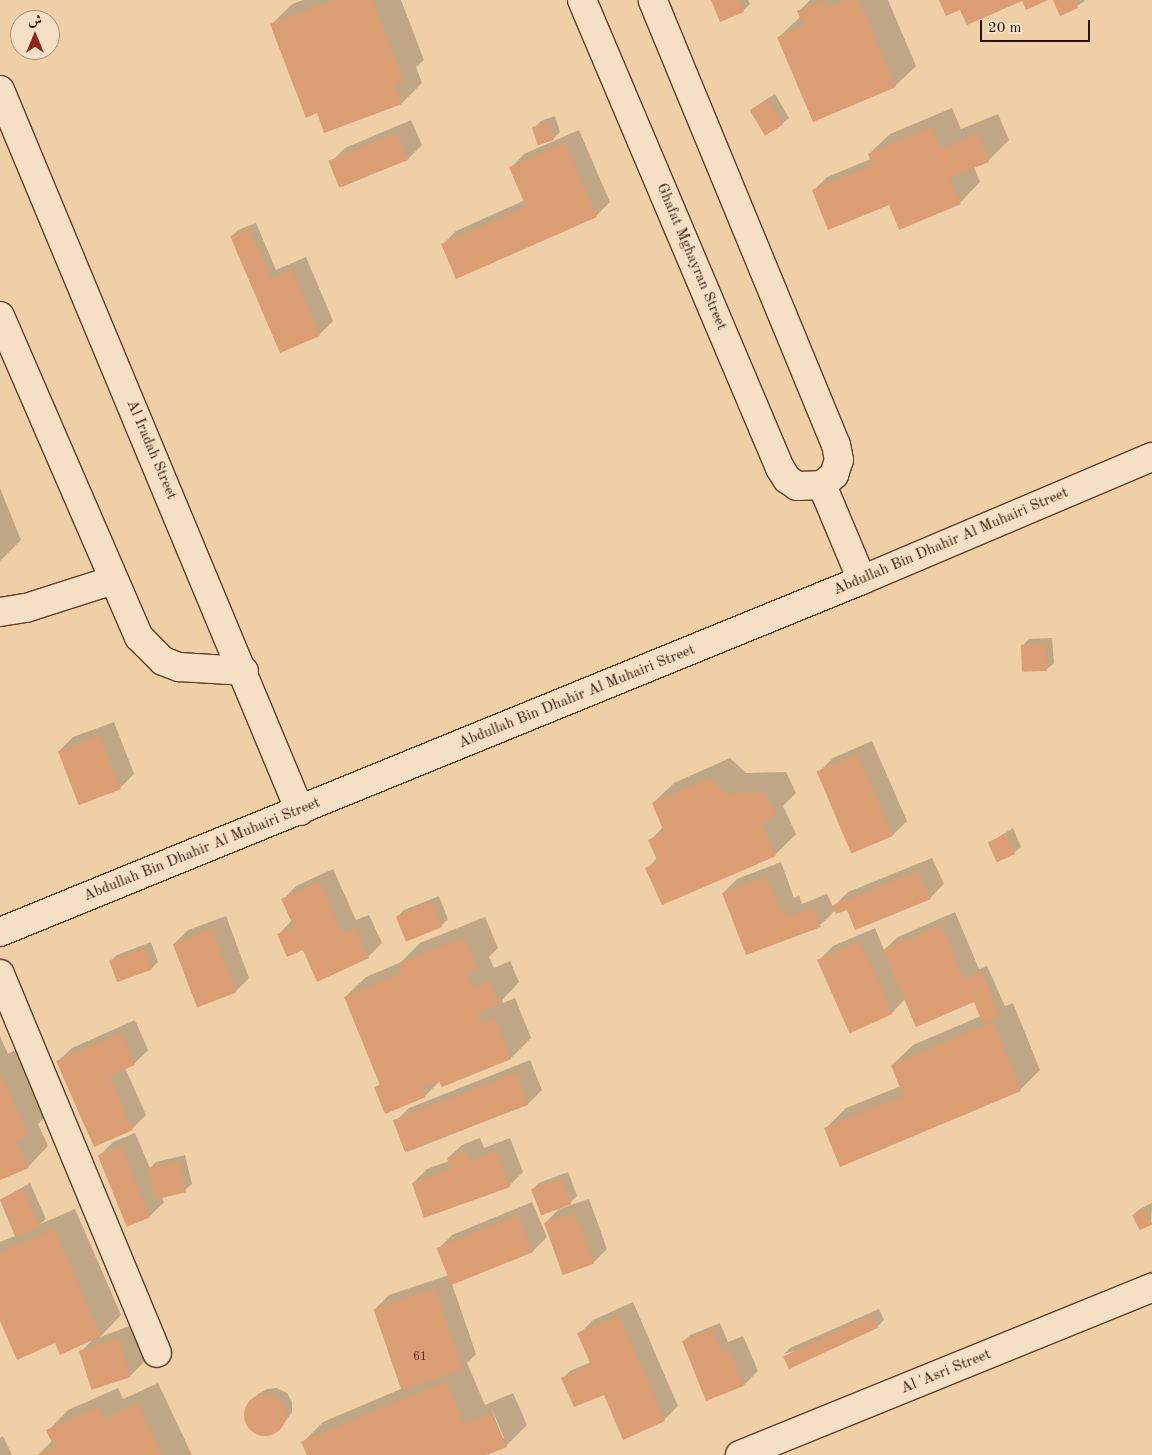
<!DOCTYPE html>
<meta charset="utf-8">
<style>
body{margin:0}
#map{position:relative;width:1152px;height:1455px;overflow:hidden;background:#efd0a6;font-family:"Old Standard TT",Amiri,serif}
div>[style]{position:absolute}
[style*='--x']{left:calc(var(--x)*1px);top:calc(var(--y)*1px);width:calc(var(--w)*1px);rotate:calc(var(--a)*1deg)}
.shadow>*{inset:0;background:#0003}
.building>*{inset:0;background:#da9d74;transform-origin:0 0}
.round{border-radius:50%}
.roads{filter:drop-shadow(1px 0 #5d3f2b) drop-shadow(-1px 0 #5d3f2b) drop-shadow(0 1px #5d3f2b) drop-shadow(0 -1px #5d3f2b)}
.minor>*{height:28px;margin:-14px;padding:0 14px;transform-origin:14px;border-radius:14px;background:#f5e0c5}
span{translate:-50% -50%;white-space:nowrap;text-align:center;line-height:1.15;-webkit-text-stroke:4.5px #f5e0c5;paint-order:stroke}
.number-label{font-size:12px;color:#58321e}
.number-label span{-webkit-text-stroke-width:0}
.street-label{font-size:15px;color:#2c0f02}
.north{position:absolute;left:10px;top:10px;width:50px;height:50px;box-sizing:border-box;background:#f5e0c5;border:1px solid #a58c77;border-radius:50%;rotate:0deg;font-size:14px;font-weight:700;line-height:20px;text-align:center;color:#2c0f02}
.north::after{content:'';display:block;margin:auto;width:18px;height:22px;background:#8f2418;clip-path:polygon(50% 0,100% 100%,50% 72%,0 100%)}
.scale{position:absolute;left:980px;top:20px;width:110px;height:22px;box-sizing:border-box;border:2px solid #2c0f02;border-top:0;padding-left:6px;font-size:15px;line-height:18px;white-space:nowrap;color:#2c0f02;-webkit-text-stroke:4px #f5e0c5;paint-order:stroke}
</style>
<div id="map">
<div class="shadow">
<div style="clip-path:polygon(303px 0,401px 0,424px 60px,416px 67px,422px 83px,402px 103px,318px 112px,272px 24px,292px 4px)"></div>
<div style="clip-path:polygon(713px 0,748px 0,750px 4px,743px 11px)"></div>
<div style="clip-path:polygon(810px 0,888px 0,916px 66px,895px 86px,779px 37px,801px 16px,799px 11px)"></div>
<div style="clip-path:polygon(1055px 0,1084px 0,1085px 1px,1061px 15px)"></div>
<div style="clip-path:polygon(775px 94px,789px 118px,782px 124px,750px 110px)"></div>
<div style="clip-path:polygon(952px 108px,961px 129px,998px 114px,1009px 140px,988px 161px,974px 167px,980px 182px,960px 203px,890px 203px,813px 191px,827px 177px,871px 159px,869px 154px,890px 134px)"></div>
<div style="clip-path:polygon(555px 116px,560px 132px,551px 141px,534px 128px,541px 121px)"></div>
<div style="clip-path:polygon(411px 120px,422px 145px,408px 159px,342px 187px,331px 162px,345px 148px)"></div>
<div style="clip-path:polygon(579px 130px,610px 202px,596px 216px,442px 245px,456px 231px,525px 200px,511px 168px,524px 154px)"></div>
<div style="clip-path:polygon(256px 223px,276px 270px,306px 257px,333px 321px,319px 335px,231px 237px,238px 230px)"></div>
<div style="clip-path:polygon(0 488px,21px 540px,0 561px)"></div>
<div style="clip-path:polygon(1052px 638px,1054px 663px,1047px 669px,1022px 646px,1029px 639px)"></div>
<div style="clip-path:polygon(114px 722px,134px 774px,120px 788px,59px 751px,73px 737px)"></div>
<div style="clip-path:polygon(872px 741px,907px 821px,893px 835px,853px 851px,819px 772px,833px 758px)"></div>
<div style="clip-path:polygon(730px 758px,746px 773px,786px 772px,796px 793px,783px 806px,796px 834px,775px 855px,647px 869px,657px 858px,650px 841px,663px 827px,653px 803px,674px 783px)"></div>
<div style="clip-path:polygon(1013px 828px,1021px 847px,1014px 853px,989px 843px)"></div>
<div style="clip-path:polygon(932px 858px,944px 884px,930px 898px,836px 910px,820px 925px,747px 953px,723px 893px,737px 879px,781px 862px,794px 898px,799px 895px,802px 904px,827px 894px,833px 907px,848px 892px)"></div>
<div style="clip-path:polygon(333px 869px,356px 920px,369px 915px,382px 943px,368px 957px,278px 935px,292px 920px,283px 900px,296px 886px)"></div>
<div style="clip-path:polygon(439px 896px,448px 919px,441px 926px,397px 917px,404px 910px)"></div>
<div style="clip-path:polygon(955px 912px,979px 969px,987px 966px,1005px 1006px,1013px 1003px,1040px 1070px,1020px 1090px,825px 1129px,846px 1108px,901px 1086px,892px 1065px,913px 1045px,981px 1016px,974px 1000px,905px 999px,892px 1013px,819px 960px,833px 946px,875px 928px,884px 950px,898px 937px)"></div>
<div style="clip-path:polygon(226px 916px,249px 978px,235px 992px,174px 944px,188px 930px)"></div>
<div style="clip-path:polygon(485px 917px,498px 948px,489px 957px,494px 968px,510px 961px,519px 982px,502px 1000px,503px 1003px,515px 998px,531px 1038px,511px 1058px,440px 1081px,425px 1096px,376px 1088px,381px 1083px,345px 997px,366px 977px,401px 962px,420px 943px)"></div>
<div style="clip-path:polygon(151px 942px,158px 962px,151px 969px,110px 961px,117px 955px)"></div>
<div style="clip-path:polygon(135px 1020px,148px 1050px,134px 1064px,125px 1068px,146px 1115px,132px 1129px,58px 1061px,72px 1048px)"></div>
<div style="clip-path:polygon(0 1036px,8px 1054px,19px 1048px,48px 1114px,38px 1124px,48px 1146px,28px 1167px,0 1179px)"></div>
<div style="clip-path:polygon(530px 1060px,542px 1090px,528px 1104px,407px 1152px,395px 1122px,409px 1108px)"></div>
<div style="clip-path:polygon(135px 1133px,150px 1168px,156px 1162px,185px 1155px,192px 1184px,185px 1190px,161px 1196px,164px 1202px,150px 1216px,128px 1225px,99px 1156px,113px 1142px)"></div>
<div style="clip-path:polygon(480px 1138px,484px 1148px,510px 1138px,523px 1172px,509px 1186px,413px 1183px,427px 1169px,449px 1161px,448px 1158px,462px 1145px)"></div>
<div style="clip-path:polygon(568px 1172px,577px 1196px,570px 1203px,533px 1189px,539px 1183px)"></div>
<div style="clip-path:polygon(30px 1183px,46px 1219px,40px 1224px,75px 1209px,121px 1315px,100px 1337px,132px 1325px,145px 1361px,131px 1375px,93px 1389px,80px 1353px,94px 1338px,55px 1342px,0 1318px,0 1242px,15px 1236px,0 1200px)"></div>
<div style="clip-path:polygon(589px 1199px,607px 1249px,593px 1263px,545px 1223px,559px 1209px)"></div>
<div style="clip-path:polygon(evenodd,532px 1202px,547px 1237px,533px 1251px,452px 1284px,476px 1354px,467px 1363px,485px 1405px,513px 1393px,527px 1425px,506px 1446px,484px 1455px,308px 1455px,303px 1442px,323px 1422px,403px 1388px,375px 1309px,389px 1295px,449px 1275px,438px 1249px,452px 1235px,532px 1202px,491px 1407px,504px 1438px,502px 1438px,491px 1407px)"></div>
<div style="clip-path:polygon(1152px 1203px,1151px 1223px,1133px 1215px,1140px 1209px)"></div>
<div style="clip-path:polygon(633px 1302px,678px 1406px,664px 1420px,563px 1378px,570px 1371px,591px 1362px,579px 1334px,593px 1320px)"></div>
<div style="clip-path:polygon(879px 1309px,884px 1320px,877px 1327px,784px 1354px,790px 1348px)"></div>
<div style="clip-path:polygon(720px 1323px,728px 1342px,743px 1336px,758px 1371px,744px 1385px,683px 1342px,690px 1335px)"></div>
<div style="clip-path:polygon(158px 1383px,192px 1455px,38px 1455px,52px 1441px,48px 1431px,68px 1410px,118px 1388px,123px 1399px)"></div>
<div style="clip-path:polygon(277px 1388px,287px 1393px,292px 1402px,292px 1412px,280px 1429px,272px 1434px,261px 1435px,252px 1430px,246px 1422px,246px 1411px,258px 1394px,267px 1389px)"></div>
<div style="clip-path:polygon(3px 1436px,12px 1455px,0 1455px,0 1438px)"></div>
</div>
<div class="building">
<div style="clip-path:polygon(334px 0,373px 0,404px 81px,395px 85px,402px 104px,324px 133px,317px 113px,306px 118px,270px 24px)"></div>
<div style="clip-path:polygon(711px 0,739px 0,744px 12px,720px 22px)"></div>
<div style="clip-path:polygon(823px 0,827px 8px,846px 0,859px 0,896px 87px,813px 122px,777px 37px,804px 26px,797px 11px)"></div>
<div style="clip-path:polygon(939px 0,1048px 0,1026px 10px,1022px 1px,967px 25px,960px 10px,946px 16px)"></div>
<div style="clip-path:polygon(1053px 0,1075px 0,1078px 8px,1060px 16px)"></div>
<div style="left:768px;top:100px;width:29px;height:21px;rotate:59deg"></div>
<div style="left:548px;top:122px;width:19px;height:17px;rotate:72deg"></div>
<div style="clip-path:polygon(931px 127px,941px 149px,977px 134px,989px 162px,949px 178px,961px 204px,899px 230px,889px 205px,828px 230px,812px 190px,872px 165px,868px 154px)"></div>
<div style="left:397px;top:133px;width:29px;height:74px;rotate:68deg"></div>
<div style="clip-path:polygon(565px 143px,597px 217px,456px 279px,441px 244px,526px 207px,509px 167px)"></div>
<div style="clip-path:polygon(249px 229px,271px 279px,292px 270px,320px 336px,280px 353px,230px 236px)"></div>
<div style="left:1046px;top:644px;width:27px;height:25px;rotate:88deg"></div>
<div style="left:100px;top:735px;width:58px;height:45px;rotate:69deg"></div>
<div style="left:858px;top:754px;width:89px;height:45px;rotate:67deg"></div>
<div style="clip-path:polygon(709px 778px,725px 793px,765px 792px,776px 814px,762px 825px,776px 856px,662px 905px,645px 868px,658px 862px,648px 840px,664px 832px,652px 803px)"></div>
<div style="left:1006px;top:834px;width:22px;height:20px;rotate:66deg"></div>
<div style="clip-path:polygon(918px 871px,931px 899px,855px 930px,847px 910px,836px 914px,833px 905px)"></div>
<div style="clip-path:polygon(767px 876px,780px 911px,785px 908px,788px 917px,813px 907px,821px 927px,746px 955px,722px 893px)"></div>
<div style="clip-path:polygon(319px 882px,342px 933px,355px 928px,369px 958px,317px 982px,303px 950px,287px 957px,277px 934px,294px 927px,281px 899px)"></div>
<div style="left:432px;top:902px;width:27px;height:39px;rotate:68deg"></div>
<div style="clip-path:polygon(941px 925px,964px 979px,981px 971px,1000px 1017px,983px 1024px,974px 1002px,916px 1027px,883px 950px)"></div>
<div style="left:212px;top:929px;width:68px;height:42px;rotate:69deg"></div>
<div style="clip-path:polygon(465px 937px,478px 970px,467px 974px,473px 987px,490px 981px,500px 1004px,478px 1013px,482px 1023px,495px 1018px,511px 1059px,442px 1087px,439px 1081px,422px 1088px,426px 1097px,385px 1114px,374px 1087px,380px 1085px,344px 997px,402px 973px,398px 964px)"></div>
<div style="left:860px;top:941px;width:80px;height:47px;rotate:66deg"></div>
<div style="left:144px;top:948px;width:23px;height:37px;rotate:70deg"></div>
<div style="clip-path:polygon(993px 1022px,1021px 1091px,840px 1167px,824px 1128px,903px 1096px,891px 1065px)"></div>
<div style="clip-path:polygon(121px 1033px,135px 1065px,109px 1076px,133px 1130px,94px 1147px,56px 1061px)"></div>
<div style="clip-path:polygon(0 1071px,28px 1136px,16px 1141px,29px 1168px,0 1180px)"></div>
<div style="left:516px;top:1073px;width:34px;height:132px;rotate:69deg"></div>
<div style="left:121px;top:1146px;width:77px;height:25px;rotate:68deg"></div>
<div style="clip-path:polygon(466px 1151px,470px 1161px,496px 1151px,510px 1187px,424px 1218px,412px 1183px,451px 1169px,447px 1158px)"></div>
<div style="left:179px;top:1161px;width:32px;height:32px;rotate:77deg"></div>
<div style="left:561px;top:1178px;width:28px;height:32px;rotate:69deg"></div>
<div style="left:23px;top:1189px;width:42px;height:25px;rotate:66deg"></div>
<div style="left:1145px;top:1209px;width:17px;height:14px;rotate:65deg"></div>
<div style="left:575px;top:1212px;width:55px;height:33px;rotate:70deg"></div>
<div style="left:518px;top:1215px;width:40px;height:88px;rotate:68deg"></div>
<div style="clip-path:polygon(54px 1229px,101px 1336px,60px 1355px,55px 1343px,17px 1360px,0 1321px,0 1253px)"></div>
<div style="left:435px;top:1288px;width:86px;height:65px;rotate:71deg"></div>
<div style="clip-path:polygon(619px 1315px,665px 1421px,623px 1440px,604px 1395px,574px 1407px,561px 1378px,591px 1365px,577px 1333px)"></div>
<div style="left:872px;top:1315px;width:14px;height:98px;rotate:65deg"></div>
<div style="clip-path:polygon(713px 1329px,723px 1352px,729px 1349px,744px 1386px,706px 1401px,682px 1341px)"></div>
<div style="left:118px;top:1338px;width:41px;height:41px;rotate:72deg"></div>
<div style="clip-path:polygon(446px 1381px,464px 1424px,492px 1413px,507px 1447px,487px 1455px,307px 1455px,301px 1442px)"></div>
<div class="round" style="left:244px;top:1394px;width:42px;height:42px"></div>
<div style="clip-path:polygon(138px 1403px,162px 1455px,37px 1455px,54px 1447px,46px 1430px,98px 1407px,103px 1419px)"></div>
</div>
<div class="roads">
<div class="minor">
<div style="--x:582;--y:0;--w:508;--a:67.07"></div>
<div style="--x:780;--y:468;--w:13;--a:58"></div>
<div style="--x:787;--y:479;--w:12;--a:35"></div>
<div style="--x:797;--y:486;--w:25;--a:-2"></div>
<div style="--x:822;--y:485;--w:16;--a:-40"></div>
<div style="--x:834;--y:475;--w:16;--a:-72"></div>
<div style="--x:839;--y:460;--w:15;--a:-101"></div>
<div style="--x:836;--y:445;--w:481;--a:-112.4"></div>
<div style="--x:0;--y:90;--w:781;--a:67.41"></div>
<div style="--x:0;--y:316;--w:350;--a:66.6"></div>
<div style="--x:139;--y:637;--w:34;--a:45"></div>
<div style="--x:163;--y:661;--w:17;--a:21"></div>
<div style="--x:179;--y:667;--w:65;--a:3.5"></div>
<div style="--x:822;--y:485;--w:103;--a:67.2"></div>
<div style="--x:0;--y:612;--w:26;--a:-9"></div>
<div style="--x:26;--y:608;--w:92;--a:-17.7"></div>
<div style="--x:0;--y:932;--w:931;--a:-22.21"></div>
<div style="--x:862;--y:580;--w:315;--a:-23"></div>
<div style="--x:0;--y:974;--w:410;--a:67.5"></div>
<div style="--x:740;--y:1455;--w:445;--a:-22.1"></div>
</div>
</div>
<div class="number-label">
<span style="left:420px;top:1358px">61</span>
</div>
<div class="street-label">
<span style="left:691px;top:257px;rotate:67deg">Ghafat Mghayran Street</span>
<span style="left:151px;top:450px;rotate:67deg">Al Iradah Street</span>
<span style="left:951px;top:542px;rotate:-23deg">Abdullah Bin Dhahir Al Muhairi Street</span>
<span style="left:577px;top:697px;rotate:-22deg">Abdullah Bin Dhahir Al Muhairi Street</span>
<span style="left:202px;top:850px;rotate:-22deg">Abdullah Bin Dhahir Al Muhairi Street</span>
<span style="left:946px;top:1372px;rotate:-22deg">Al 'Asri Street</span>
</div>
<div class="north">ش</div>
<div class="scale">20 m</div>
</div>
